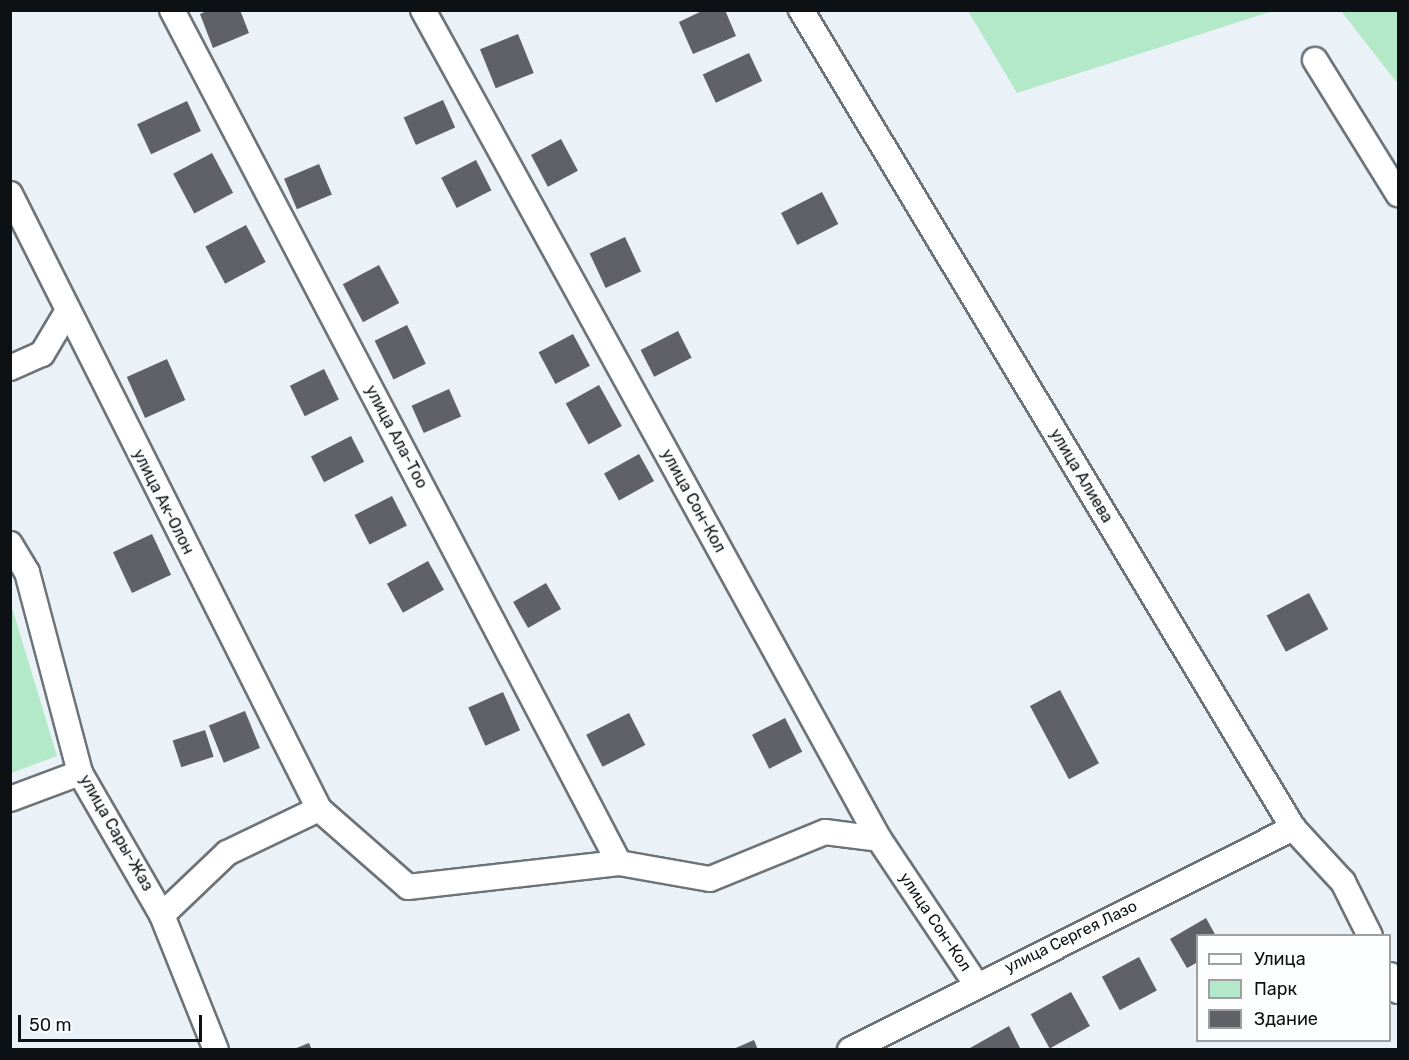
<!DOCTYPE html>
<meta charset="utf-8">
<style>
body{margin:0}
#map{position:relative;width:1409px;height:1060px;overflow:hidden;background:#eaf1f7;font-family:Rubik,sans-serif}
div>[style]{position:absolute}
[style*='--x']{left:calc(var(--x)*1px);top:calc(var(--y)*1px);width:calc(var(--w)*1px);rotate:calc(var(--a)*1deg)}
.green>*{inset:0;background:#b3e9c8}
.building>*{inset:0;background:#606067;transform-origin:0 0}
.roads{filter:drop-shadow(2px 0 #6d7479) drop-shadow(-2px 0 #6d7479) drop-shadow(0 2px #6d7479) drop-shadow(0 -2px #6d7479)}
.minor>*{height:24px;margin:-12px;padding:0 12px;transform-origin:12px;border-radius:12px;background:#fff}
span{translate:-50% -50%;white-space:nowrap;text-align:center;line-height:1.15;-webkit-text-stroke:4.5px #fcfeff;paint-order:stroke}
.street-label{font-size:16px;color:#0e1113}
.frame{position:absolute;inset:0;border:12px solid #0e1113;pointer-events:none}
.legend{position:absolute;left:1196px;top:934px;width:195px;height:108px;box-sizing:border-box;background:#fcfeff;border:2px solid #9d9fa1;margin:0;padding:8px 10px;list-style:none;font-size:18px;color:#0e1113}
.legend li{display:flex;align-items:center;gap:12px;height:30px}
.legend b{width:30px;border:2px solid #9d9fa1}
.scale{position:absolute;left:18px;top:1015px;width:184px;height:27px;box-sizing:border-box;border:3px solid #0e1113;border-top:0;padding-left:8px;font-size:18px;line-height:21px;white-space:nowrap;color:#0e1113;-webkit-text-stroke:4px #fcfeff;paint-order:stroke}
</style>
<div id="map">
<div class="green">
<div style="clip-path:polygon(968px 11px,1273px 11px,1017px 93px)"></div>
<div style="clip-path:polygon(1341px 11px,1398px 11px,1398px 84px)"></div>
<div style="clip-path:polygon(10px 601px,57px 756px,11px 773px,10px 773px)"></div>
</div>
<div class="building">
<div style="clip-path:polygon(209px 10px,240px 10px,249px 33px,213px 48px,200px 14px)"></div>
<div style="clip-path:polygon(704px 10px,725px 10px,736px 36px,693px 54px,679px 22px)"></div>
<div style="left:518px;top:34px;width:42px;height:41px;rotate:68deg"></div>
<div style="left:749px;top:53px;width:31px;height:51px;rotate:65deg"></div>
<div style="left:443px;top:100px;width:30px;height:43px;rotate:66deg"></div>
<div style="left:187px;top:101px;width:33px;height:55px;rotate:65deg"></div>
<div style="left:561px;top:139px;width:36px;height:34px;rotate:62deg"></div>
<div style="left:212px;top:153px;width:45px;height:44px;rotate:62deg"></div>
<div style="left:476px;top:160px;width:34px;height:39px;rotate:63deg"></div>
<div style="left:319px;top:164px;width:33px;height:38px;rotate:67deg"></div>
<div style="left:822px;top:192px;width:36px;height:46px;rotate:63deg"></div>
<div style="left:246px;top:225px;width:42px;height:46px;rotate:62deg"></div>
<div style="left:625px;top:237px;width:38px;height:39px;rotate:65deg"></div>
<div style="left:379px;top:265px;width:43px;height:41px;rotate:62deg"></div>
<div style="left:407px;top:325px;width:43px;height:36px;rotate:64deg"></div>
<div style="left:678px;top:331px;width:30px;height:42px;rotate:63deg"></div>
<div style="left:573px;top:334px;width:36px;height:39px;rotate:62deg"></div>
<div style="left:167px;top:359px;width:45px;height:44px;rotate:66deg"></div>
<div style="left:324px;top:369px;width:34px;height:38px;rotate:64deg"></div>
<div style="left:599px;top:385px;width:47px;height:38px;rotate:61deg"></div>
<div style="left:449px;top:389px;width:30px;height:41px;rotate:66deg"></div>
<div style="left:351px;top:436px;width:29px;height:45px;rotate:63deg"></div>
<div style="left:639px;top:454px;width:31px;height:40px;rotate:61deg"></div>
<div style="left:392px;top:496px;width:33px;height:42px;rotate:63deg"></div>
<div style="left:152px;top:534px;width:45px;height:43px;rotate:65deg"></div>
<div style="left:428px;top:561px;width:33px;height:47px;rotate:61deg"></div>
<div style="left:546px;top:583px;width:30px;height:38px;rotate:60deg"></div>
<div style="left:1309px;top:593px;width:41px;height:48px;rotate:62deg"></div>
<div style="left:1060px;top:690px;width:83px;height:34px;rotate:62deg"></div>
<div style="left:503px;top:692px;width:42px;height:38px;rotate:66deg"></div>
<div style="left:245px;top:711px;width:40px;height:39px;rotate:68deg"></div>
<div style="left:629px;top:713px;width:36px;height:48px;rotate:63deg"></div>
<div style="left:785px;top:718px;width:38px;height:37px;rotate:63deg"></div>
<div style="left:205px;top:730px;width:28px;height:34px;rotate:72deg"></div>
<div style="clip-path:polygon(1206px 918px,1216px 936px,1198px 936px,1198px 962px,1187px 968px,1170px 939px)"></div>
<div style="left:1139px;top:957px;width:38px;height:42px;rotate:62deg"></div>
<div style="left:1071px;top:992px;width:39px;height:46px;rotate:61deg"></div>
<div style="clip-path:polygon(1009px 1026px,1021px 1050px,971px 1050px,970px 1048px)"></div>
<div style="clip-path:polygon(754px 1040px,758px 1050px,731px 1050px)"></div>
<div style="clip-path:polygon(309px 1043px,312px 1050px,294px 1050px,294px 1049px)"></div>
</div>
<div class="roads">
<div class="minor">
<div style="--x:172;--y:10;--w:963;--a:62.34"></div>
<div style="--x:423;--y:10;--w:946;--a:61.19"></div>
<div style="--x:879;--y:839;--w:174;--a:56.2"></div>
<div style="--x:801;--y:10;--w:955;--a:58.97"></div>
<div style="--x:1293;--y:828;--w:74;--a:47.2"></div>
<div style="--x:1343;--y:882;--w:60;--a:63.4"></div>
<div style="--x:1315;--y:60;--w:158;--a:58.2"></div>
<div style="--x:10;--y:194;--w:688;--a:63.32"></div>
<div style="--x:10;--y:368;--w:35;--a:-24"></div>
<div style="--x:42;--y:354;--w:49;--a:-59.2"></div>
<div style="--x:10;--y:544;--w:33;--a:59"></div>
<div style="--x:27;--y:572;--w:208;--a:75.2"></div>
<div style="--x:80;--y:773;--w:164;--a:60"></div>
<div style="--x:162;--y:915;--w:145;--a:68.2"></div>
<div style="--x:10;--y:799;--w:75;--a:-20.4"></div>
<div style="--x:162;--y:915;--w:90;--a:-43.6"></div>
<div style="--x:227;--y:853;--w:102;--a:-25.6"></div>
<div style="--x:319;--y:809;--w:118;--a:41.2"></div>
<div style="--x:408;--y:887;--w:212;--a:-6.5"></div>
<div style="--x:619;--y:863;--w:92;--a:10"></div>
<div style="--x:710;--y:879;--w:124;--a:-22.2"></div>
<div style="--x:825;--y:832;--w:54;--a:7.4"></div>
<div style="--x:1390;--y:975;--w:18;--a:63"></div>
<div style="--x:850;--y:1050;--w:496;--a:-26.6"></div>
</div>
</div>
<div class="street-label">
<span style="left:396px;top:437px;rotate:62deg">улица Ала-Тоо</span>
<span style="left:1081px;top:476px;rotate:59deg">улица Алиева</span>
<span style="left:693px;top:501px;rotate:61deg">улица Сон-Кол</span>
<span style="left:163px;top:502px;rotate:63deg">улица Ак-Олон</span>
<span style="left:116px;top:833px;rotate:60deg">улица Сары-Жаз</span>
<span style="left:935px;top:922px;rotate:56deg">улица Сон-Кол</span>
<span style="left:1071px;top:937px;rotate:-26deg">улица Сергея Лазо</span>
</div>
<div class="frame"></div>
<ul class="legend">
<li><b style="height:8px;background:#fff"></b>Улица</li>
<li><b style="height:16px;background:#b3e9c8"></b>Парк</li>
<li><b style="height:16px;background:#606067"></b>Здание</li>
</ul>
<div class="scale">50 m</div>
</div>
